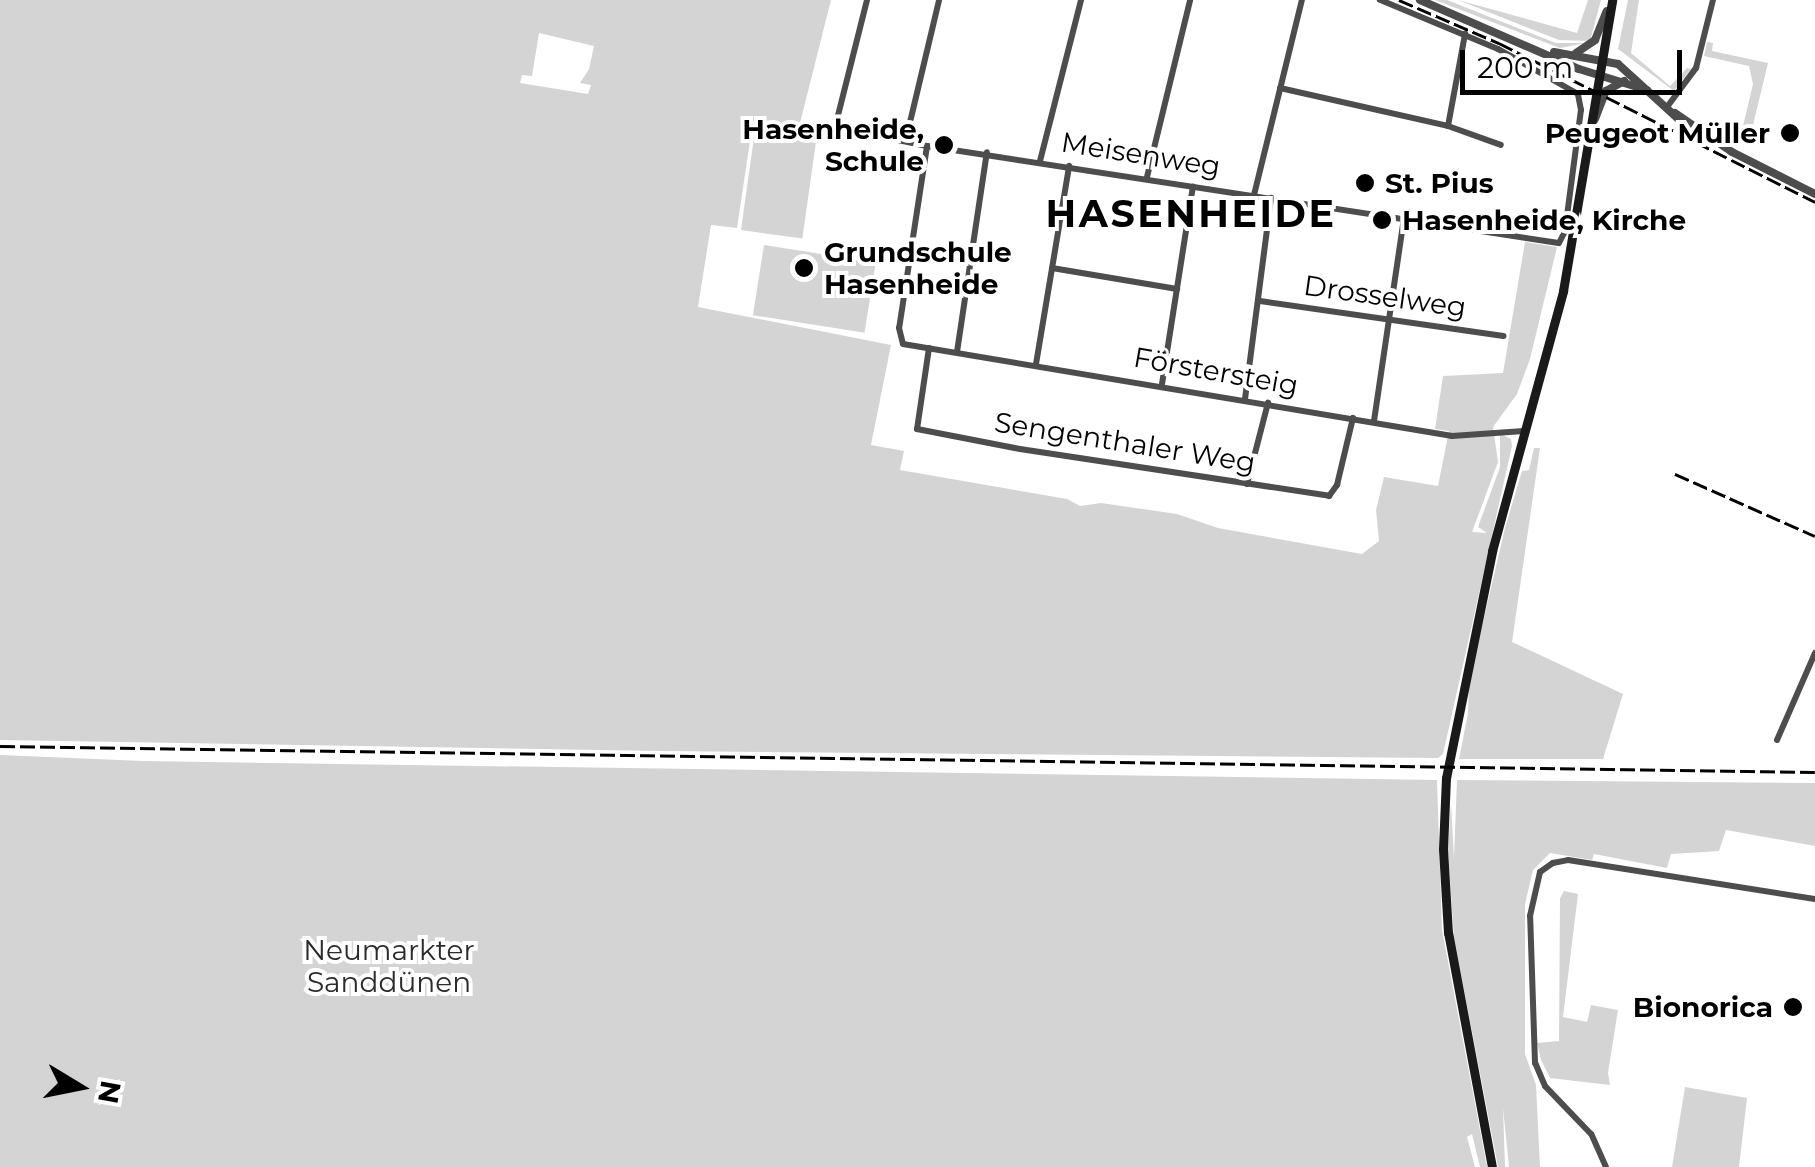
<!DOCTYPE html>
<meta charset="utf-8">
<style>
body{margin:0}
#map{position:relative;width:1815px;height:1167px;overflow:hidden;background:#fff;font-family:Montserrat,sans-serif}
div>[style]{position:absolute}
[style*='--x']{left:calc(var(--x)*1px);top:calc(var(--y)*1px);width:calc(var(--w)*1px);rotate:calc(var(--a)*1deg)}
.green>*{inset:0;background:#d4d4d4;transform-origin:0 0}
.minor>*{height:6px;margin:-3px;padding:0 3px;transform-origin:3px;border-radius:3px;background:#4d4d4d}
.tertiary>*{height:8px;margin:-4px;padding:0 4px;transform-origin:4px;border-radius:4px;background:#4d4d4d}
.secondary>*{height:9px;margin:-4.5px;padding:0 4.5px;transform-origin:4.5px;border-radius:4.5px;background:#1a1a1a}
.rail>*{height:2.5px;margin-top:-1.25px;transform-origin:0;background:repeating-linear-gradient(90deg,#000 0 15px,transparent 0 20px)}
.dots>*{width:28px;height:28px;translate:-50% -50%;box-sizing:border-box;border:5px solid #fff;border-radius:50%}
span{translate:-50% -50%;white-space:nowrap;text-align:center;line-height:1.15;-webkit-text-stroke:8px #fff;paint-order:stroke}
.poi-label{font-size:28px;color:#000;font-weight:700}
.right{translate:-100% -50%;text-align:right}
.left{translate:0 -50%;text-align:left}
.street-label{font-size:28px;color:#000}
.park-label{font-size:28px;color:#2b2b2b}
.district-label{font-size:38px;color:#000;font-weight:700;letter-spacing:2.5px}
.north{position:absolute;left:30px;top:1037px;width:100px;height:100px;-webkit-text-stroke:8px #fff;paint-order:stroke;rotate:100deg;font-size:28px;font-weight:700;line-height:40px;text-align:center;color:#000}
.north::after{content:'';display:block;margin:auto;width:35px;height:45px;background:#000;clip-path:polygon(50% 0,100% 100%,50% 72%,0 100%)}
.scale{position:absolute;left:1460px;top:50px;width:222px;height:45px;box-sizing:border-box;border:5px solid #000;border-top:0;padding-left:12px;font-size:30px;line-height:35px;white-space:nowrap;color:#000;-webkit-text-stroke:8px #fff;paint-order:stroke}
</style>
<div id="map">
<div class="green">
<div style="clip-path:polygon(evenodd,0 0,831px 0,799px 127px,753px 121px,737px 228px,711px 225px,698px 307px,891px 345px,871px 445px,904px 451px,900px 470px,1067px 499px,1080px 506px,1101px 503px,1177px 514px,1218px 528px,1362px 554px,1379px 541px,1376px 510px,1384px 477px,1438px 486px,1449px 431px,1435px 429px,1443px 376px,1503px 373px,1525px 242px,1557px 247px,1530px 359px,1517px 394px,1493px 427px,1498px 462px,1472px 532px,1487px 533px,1478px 527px,1500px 467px,1500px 434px,1511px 439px,1512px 446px,1443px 754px,1438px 758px,658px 751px,0 740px,0 0,539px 33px,594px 46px,589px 69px,580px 83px,591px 85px,588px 94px,520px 83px,522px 75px,532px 76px,539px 33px)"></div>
<div style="clip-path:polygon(1435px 0,1447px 0,1556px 43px,1586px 43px,1560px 48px)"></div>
<div style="clip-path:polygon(1458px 0,1577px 33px,1588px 0,1601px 0,1590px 41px,1559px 40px)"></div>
<div style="clip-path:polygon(1628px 0,1639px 0,1631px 53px,1670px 86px,1687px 68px,1691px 69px,1674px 91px,1618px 49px)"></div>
<div style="clip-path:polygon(1707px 42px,1713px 43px,1712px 51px,1768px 63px,1748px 146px,1734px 137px,1737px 125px,1743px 126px,1753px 84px,1749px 66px,1704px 56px)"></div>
<div style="left:756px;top:123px;width:62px;height:108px;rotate:8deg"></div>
<div style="left:764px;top:245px;width:113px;height:71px;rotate:9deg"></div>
<div style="clip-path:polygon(1534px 448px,1540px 448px,1512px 642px,1623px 694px,1603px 759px,1459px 759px,1468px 713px,1469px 682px,1505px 528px,1522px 471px,1529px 470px)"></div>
<div style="clip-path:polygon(0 755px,143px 761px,1437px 780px,1442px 930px,1487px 1167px,1480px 1167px,1472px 1134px,1467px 1137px,1475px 1167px,0 1167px)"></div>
<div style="clip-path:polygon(1457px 780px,1815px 783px,1815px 846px,1726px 830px,1719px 851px,1671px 854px,1667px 868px,1594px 854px,1592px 860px,1550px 853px,1533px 870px,1525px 904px,1525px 1054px,1536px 1085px,1540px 1167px,1509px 1167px,1503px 1108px,1505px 1167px,1498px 1167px,1454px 937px,1448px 850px,1451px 803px,1454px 858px)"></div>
<div style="clip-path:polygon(1564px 891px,1578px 894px,1563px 1017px,1587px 1022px,1591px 1005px,1618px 1010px,1608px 1073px,1610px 1085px,1550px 1078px,1541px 1060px,1537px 1043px,1559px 1041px,1560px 898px)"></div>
<div style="clip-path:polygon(1685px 1087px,1747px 1098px,1739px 1167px,1672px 1167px)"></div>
</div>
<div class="minor">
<div style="--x:867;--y:0;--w:131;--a:104.1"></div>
<div style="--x:835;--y:127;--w:94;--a:11.7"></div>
<div style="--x:927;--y:146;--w:639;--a:8.73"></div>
<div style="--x:1559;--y:243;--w:13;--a:-63"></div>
<div style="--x:1565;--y:231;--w:122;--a:-82.5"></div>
<div style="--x:1581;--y:110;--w:16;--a:-101"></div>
<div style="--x:1578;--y:94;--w:92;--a:-150.6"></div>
<div style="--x:1498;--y:49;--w:128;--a:-157.4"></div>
<div style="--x:1280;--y:88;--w:172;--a:12.7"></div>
<div style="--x:1448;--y:126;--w:56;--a:19.7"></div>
<div style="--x:1667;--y:107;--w:49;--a:-53.4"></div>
<div style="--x:1696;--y:68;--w:70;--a:-76"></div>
<div style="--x:1448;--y:126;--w:94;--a:-79.5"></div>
<div style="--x:906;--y:139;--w:143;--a:-76.6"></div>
<div style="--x:927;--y:146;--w:184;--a:98.7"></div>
<div style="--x:899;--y:328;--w:16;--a:76"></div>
<div style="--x:903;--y:344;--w:557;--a:9.51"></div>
<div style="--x:1452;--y:436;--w:72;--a:-4"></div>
<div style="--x:1040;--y:161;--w:166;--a:-75.7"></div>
<div style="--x:1147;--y:177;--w:182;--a:-76.3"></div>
<div style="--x:1254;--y:195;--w:201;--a:-76.2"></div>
<div style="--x:1052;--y:268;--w:127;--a:9.5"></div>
<div style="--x:1260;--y:301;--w:246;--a:8.2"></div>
<div style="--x:929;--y:348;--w:82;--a:98.4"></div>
<div style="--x:917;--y:429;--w:105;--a:11"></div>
<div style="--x:1020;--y:449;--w:313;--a:8.6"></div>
<div style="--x:1329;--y:496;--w:14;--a:-54"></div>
<div style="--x:1337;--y:485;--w:69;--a:-76.6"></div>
<div style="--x:957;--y:352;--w:202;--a:-81.5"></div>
<div style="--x:1036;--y:364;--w:201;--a:-80.5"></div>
<div style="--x:1162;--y:384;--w:200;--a:-81.1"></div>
<div style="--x:1245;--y:399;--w:203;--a:-82.6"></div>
<div style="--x:1374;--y:421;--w:206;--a:-81.6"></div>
<div style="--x:1247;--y:484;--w:84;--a:-75.5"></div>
<div style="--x:1777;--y:740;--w:95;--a:-66.4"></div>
<div style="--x:1606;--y:1167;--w:36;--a:-114"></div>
<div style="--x:1591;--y:1134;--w:66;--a:-133.8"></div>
<div style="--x:1545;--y:1086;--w:25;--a:-113"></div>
<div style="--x:1535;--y:1063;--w:147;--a:-91.9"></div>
<div style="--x:1530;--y:916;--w:45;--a:-77.2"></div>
<div style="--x:1540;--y:872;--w:16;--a:-35"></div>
<div style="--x:1553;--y:863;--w:15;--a:-11"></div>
<div style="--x:1568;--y:860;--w:250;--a:9"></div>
</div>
<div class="tertiary">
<div style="--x:1420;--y:0;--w:173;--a:23.5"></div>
<div style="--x:1579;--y:69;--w:71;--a:17.2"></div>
<div style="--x:1554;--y:52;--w:65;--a:10.6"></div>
<div style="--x:1618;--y:64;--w:91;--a:42.3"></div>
<div style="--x:1685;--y:125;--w:17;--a:21"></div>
<div style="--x:1576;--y:53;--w:23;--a:-34"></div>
<div style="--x:1595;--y:40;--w:31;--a:-68"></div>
<div style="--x:1675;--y:113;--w:69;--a:34.4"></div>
<div style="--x:1732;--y:152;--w:93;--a:26.8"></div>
<div style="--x:1595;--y:119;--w:30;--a:-69"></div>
<div style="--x:1606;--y:91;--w:21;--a:-29"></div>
</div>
<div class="secondary">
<div style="--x:1492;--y:1167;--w:238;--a:-100.6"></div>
<div style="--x:1448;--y:933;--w:84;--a:-93.4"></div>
<div style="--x:1443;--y:849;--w:71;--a:-87.6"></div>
<div style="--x:1446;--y:778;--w:232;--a:-78.5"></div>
<div style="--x:1492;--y:551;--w:270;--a:-74.7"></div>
<div style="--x:1563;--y:291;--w:295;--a:-80.4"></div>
</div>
<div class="rail">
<div style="--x:1399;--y:0;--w:109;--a:23.3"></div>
<div style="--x:1499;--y:43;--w:354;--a:26.7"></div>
<div style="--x:1675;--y:474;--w:153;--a:23.9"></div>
<div style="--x:0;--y:746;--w:1815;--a:0.82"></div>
</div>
<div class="dots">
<div style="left:1790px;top:133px;background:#000"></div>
<div style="left:944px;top:145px;background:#000"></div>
<div style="left:1365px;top:183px;background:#000"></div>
<div style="left:1382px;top:220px;background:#000"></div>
<div style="left:804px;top:268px;background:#000"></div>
<div style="left:1793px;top:1007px;background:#000"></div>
</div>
<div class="poi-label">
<span class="right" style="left:924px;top:145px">Hasenheide,<br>Schule</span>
<span class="right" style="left:1770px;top:133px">Peugeot Müller</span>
<span class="left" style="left:1385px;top:183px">St. Pius</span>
<span class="left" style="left:1402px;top:220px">Hasenheide, Kirche</span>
<span class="left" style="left:824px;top:268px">Grundschule<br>Hasenheide</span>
<span class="right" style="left:1773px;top:1007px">Bionorica</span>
</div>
<div class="street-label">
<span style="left:1141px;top:154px;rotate:9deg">Meisenweg</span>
<span style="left:1385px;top:296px;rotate:8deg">Drosselweg</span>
<span style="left:1216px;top:371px;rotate:10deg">Förstersteig</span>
<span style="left:1125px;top:442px;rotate:9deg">Sengenthaler Weg</span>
</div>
<div class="park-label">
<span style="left:389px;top:966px">Neumarkter<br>Sanddünen</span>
</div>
<div class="district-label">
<span style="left:1191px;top:214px">HASENHEIDE</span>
</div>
<div class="north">N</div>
<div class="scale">200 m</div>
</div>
